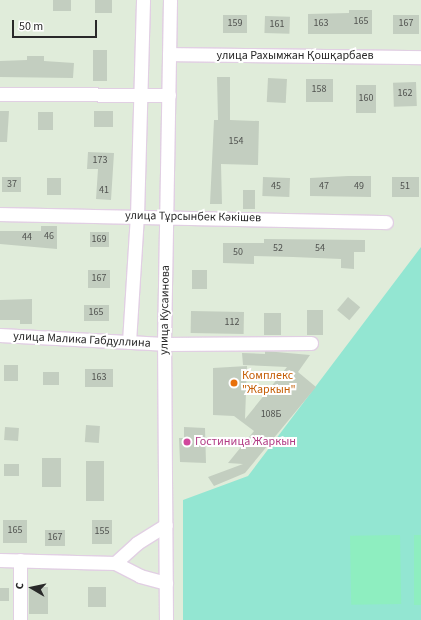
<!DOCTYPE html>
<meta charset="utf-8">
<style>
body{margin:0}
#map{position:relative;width:421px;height:620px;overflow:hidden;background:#e0ecda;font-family:"Source Sans 3",sans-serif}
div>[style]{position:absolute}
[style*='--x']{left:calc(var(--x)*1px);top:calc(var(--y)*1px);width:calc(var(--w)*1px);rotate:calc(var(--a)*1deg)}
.green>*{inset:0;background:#93e6d2}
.pitch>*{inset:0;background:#8eeec0;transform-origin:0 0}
.building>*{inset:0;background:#c3cec0;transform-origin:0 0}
.roads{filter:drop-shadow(1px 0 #e1cfe3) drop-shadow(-1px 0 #e1cfe3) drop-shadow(0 1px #e1cfe3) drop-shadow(0 -1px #e1cfe3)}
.minor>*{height:13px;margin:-6.5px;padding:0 6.5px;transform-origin:6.5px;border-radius:6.5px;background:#fff}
.dots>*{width:11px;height:11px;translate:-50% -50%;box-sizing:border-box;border:2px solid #fff;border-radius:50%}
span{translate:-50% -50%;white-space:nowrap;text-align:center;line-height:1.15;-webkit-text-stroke:4px #fff;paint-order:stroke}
.number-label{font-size:10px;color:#50524f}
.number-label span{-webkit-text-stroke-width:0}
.street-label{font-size:12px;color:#292929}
.food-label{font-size:12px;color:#c56008}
.left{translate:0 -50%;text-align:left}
.hotel-label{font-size:12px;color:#b23c85}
.north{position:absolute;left:12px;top:568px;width:40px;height:40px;-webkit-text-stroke:3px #fff;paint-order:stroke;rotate:279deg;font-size:11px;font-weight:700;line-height:16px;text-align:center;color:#292929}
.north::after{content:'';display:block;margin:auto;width:14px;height:18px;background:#292929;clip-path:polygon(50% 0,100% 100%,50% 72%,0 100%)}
.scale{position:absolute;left:12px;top:20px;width:85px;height:18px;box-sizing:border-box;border:2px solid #292929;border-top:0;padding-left:5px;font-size:12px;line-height:14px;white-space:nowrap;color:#292929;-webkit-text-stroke:3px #fff;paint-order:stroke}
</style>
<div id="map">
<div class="green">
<div style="clip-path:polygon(421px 247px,421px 620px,183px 620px,183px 500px,248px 476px)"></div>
</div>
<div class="pitch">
<div style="left:400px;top:535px;width:69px;height:50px;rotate:89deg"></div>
<div style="left:421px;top:535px;width:70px;height:7px;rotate:90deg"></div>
</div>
<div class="building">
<div style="left:53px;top:0;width:18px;height:11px"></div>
<div style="left:95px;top:0;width:17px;height:13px"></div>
<div style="clip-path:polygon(349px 10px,372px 10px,372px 34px,308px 34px,308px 14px,349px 13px)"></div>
<div style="left:223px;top:15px;width:24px;height:18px"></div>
<div style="left:393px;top:15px;width:26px;height:19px"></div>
<div style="left:265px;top:16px;width:25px;height:17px;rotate:2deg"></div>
<div style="left:93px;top:50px;width:14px;height:31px"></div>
<div style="clip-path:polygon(27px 56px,44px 56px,44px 61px,74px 63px,73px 78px,0 77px,0 61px,27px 60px)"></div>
<div style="clip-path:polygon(217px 77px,230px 77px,230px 120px,259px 121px,258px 165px,221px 164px,222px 204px,210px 204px,214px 120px,218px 120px)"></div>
<div style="left:268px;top:78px;width:19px;height:24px;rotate:3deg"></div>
<div style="left:306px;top:79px;width:27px;height:23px"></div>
<div style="left:416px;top:82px;width:24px;height:23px;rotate:88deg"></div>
<div style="left:356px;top:85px;width:20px;height:28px"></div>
<div style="clip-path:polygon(0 111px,9px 111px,7px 142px,0 142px)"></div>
<div style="left:94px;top:111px;width:19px;height:16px"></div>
<div style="left:38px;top:112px;width:15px;height:18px"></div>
<div style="clip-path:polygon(88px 152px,114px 153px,111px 200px,96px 199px,98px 169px,87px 169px)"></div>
<div style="clip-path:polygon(348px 176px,371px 176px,371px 197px,310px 196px,310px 178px)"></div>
<div style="left:21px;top:177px;width:15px;height:19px;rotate:90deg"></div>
<div style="left:263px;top:177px;width:27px;height:19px;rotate:2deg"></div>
<div style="left:392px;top:177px;width:27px;height:20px"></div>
<div style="left:47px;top:178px;width:14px;height:17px"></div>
<div style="left:243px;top:190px;width:12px;height:19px"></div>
<div style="clip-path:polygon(41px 226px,57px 226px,57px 249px,0 244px,0 231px,41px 231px)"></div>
<div style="left:90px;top:232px;width:19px;height:15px"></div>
<div style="clip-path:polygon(264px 239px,365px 240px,365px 252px,354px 252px,354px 269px,341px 268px,341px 259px,293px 257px,254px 256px,254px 264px,223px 263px,223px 243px,264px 243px)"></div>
<div style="left:88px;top:270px;width:22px;height:18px"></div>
<div style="left:192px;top:270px;width:15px;height:19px"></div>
<div style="left:348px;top:297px;width:16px;height:17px;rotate:40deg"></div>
<div style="clip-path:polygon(32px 299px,32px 324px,20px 324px,20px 320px,0 320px,0 300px)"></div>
<div style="left:84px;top:305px;width:25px;height:16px"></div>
<div style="left:307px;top:310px;width:16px;height:25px"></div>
<div style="left:191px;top:311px;width:53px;height:22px;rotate:1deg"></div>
<div style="left:264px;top:313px;width:17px;height:22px"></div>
<div style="clip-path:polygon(265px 351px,310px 355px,298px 372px,316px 387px,245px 473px,214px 486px,208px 477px,243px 464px,228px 463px,254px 431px,234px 416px,213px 415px,213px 368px,247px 366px,245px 419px,287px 367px,243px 365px,242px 353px,265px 354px)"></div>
<div style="left:4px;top:365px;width:14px;height:16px"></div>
<div style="left:85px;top:369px;width:28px;height:18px"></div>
<div style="left:43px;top:372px;width:16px;height:13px"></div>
<div style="left:86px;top:425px;width:14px;height:17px;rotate:4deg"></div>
<div style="left:5px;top:427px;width:14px;height:13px;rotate:4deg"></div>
<div style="clip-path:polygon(184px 427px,205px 428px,206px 463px,180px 462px,179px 438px,184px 438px)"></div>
<div style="left:61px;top:458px;width:29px;height:19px;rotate:90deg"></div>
<div style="left:86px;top:461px;width:18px;height:40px"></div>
<div style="left:4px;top:464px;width:15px;height:12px"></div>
<div style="left:3px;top:520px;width:24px;height:23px"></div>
<div style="left:92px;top:520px;width:20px;height:24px"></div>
<div style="left:45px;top:530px;width:20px;height:16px"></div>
<div style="left:29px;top:587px;width:19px;height:27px"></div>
<div style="left:88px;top:587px;width:18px;height:20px"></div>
<div style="left:0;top:588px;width:9px;height:13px"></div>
</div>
<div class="roads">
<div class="minor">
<div style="--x:169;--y:54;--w:252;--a:0.7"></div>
<div style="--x:0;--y:94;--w:169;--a:0.3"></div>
<div style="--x:0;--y:214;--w:386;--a:1.2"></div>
<div style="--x:0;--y:335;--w:164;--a:3.1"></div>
<div style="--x:164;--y:344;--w:147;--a:-0.4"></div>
<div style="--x:129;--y:342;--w:126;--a:-86.4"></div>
<div style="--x:137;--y:216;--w:216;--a:-88.4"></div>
<div style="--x:0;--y:560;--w:115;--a:1.5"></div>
<div style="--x:115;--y:563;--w:28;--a:27"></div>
<div style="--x:140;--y:576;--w:27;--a:15"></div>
<div style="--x:115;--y:563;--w:30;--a:-42"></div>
<div style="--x:137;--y:543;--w:34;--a:-32"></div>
<div style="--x:20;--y:620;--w:60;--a:-90"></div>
<div style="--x:166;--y:620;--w:276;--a:-90.4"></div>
<div style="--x:164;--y:344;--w:344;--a:-89"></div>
</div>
</div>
<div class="dots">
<div style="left:234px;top:383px;background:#e8710a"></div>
<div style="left:187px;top:442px;background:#d1479c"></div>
</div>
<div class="number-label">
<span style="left:361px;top:22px">165</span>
<span style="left:235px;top:24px">159</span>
<span style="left:321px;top:24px">163</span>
<span style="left:406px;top:24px">167</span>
<span style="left:277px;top:25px">161</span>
<span style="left:319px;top:90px">158</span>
<span style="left:405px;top:94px">162</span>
<span style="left:366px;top:99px">160</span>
<span style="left:236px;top:142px">154</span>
<span style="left:100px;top:161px">173</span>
<span style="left:12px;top:185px">37</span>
<span style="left:276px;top:187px">45</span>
<span style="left:324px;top:187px">47</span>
<span style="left:359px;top:187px">49</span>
<span style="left:405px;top:187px">51</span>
<span style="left:104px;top:191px">41</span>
<span style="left:49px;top:237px">46</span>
<span style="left:27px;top:238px">44</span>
<span style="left:99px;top:240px">169</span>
<span style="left:278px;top:249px">52</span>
<span style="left:320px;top:249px">54</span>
<span style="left:238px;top:253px">50</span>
<span style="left:99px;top:279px">167</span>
<span style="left:96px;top:313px">165</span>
<span style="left:232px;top:323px">112</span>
<span style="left:99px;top:378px">163</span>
<span style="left:271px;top:415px">108Б</span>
<span style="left:15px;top:531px">165</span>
<span style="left:102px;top:532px">155</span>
<span style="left:55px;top:538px">167</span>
</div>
<div class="street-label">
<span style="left:295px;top:56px">улица Рахымжан Қошқарбаев</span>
<span style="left:193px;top:217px;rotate:1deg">улица Тұрсынбек Кәкішев</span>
<span style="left:165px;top:310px;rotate:-89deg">улица Кусаинова</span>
<span style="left:82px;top:340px;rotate:3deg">улица Малика Габдуллина</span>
</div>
<div class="food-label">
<span class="left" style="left:242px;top:383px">Комплекс<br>"Жаркын"</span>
</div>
<div class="hotel-label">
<span class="left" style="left:195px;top:442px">Гостиница Жаркын</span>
</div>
<div class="north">С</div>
<div class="scale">50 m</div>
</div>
